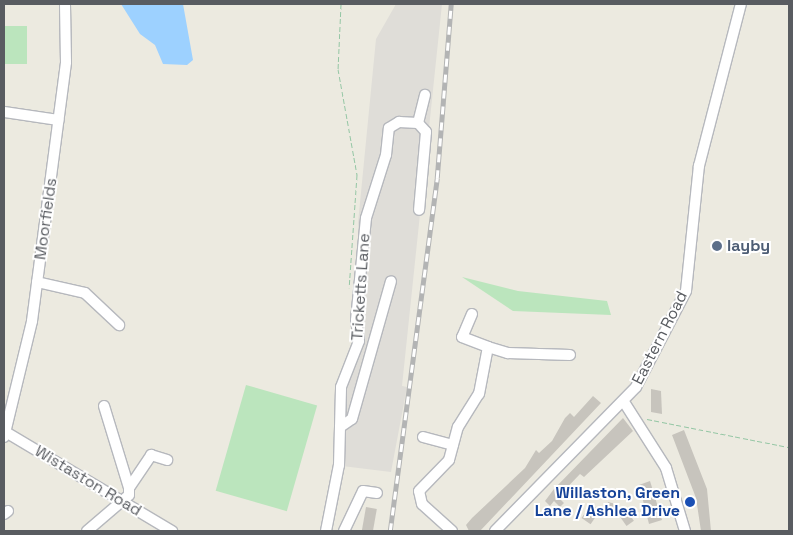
<!DOCTYPE html>
<style>
body{margin:0}
#map{position:relative;width:793px;height:535px;overflow:hidden;background:#eceae0;font-family:"Space Grotesk",sans-serif}
div>[style]{position:absolute}
[style*='--x']{left:calc(var(--x)*1px);top:calc(var(--y)*1px);width:calc(var(--w)*1px);rotate:calc(var(--a)*1deg)}
.industrial>*{inset:0;background:#dfddd8}
.green>*{inset:0;background:#bbe5bd;transform-origin:0 0}
.water>*{inset:0;background:#9dd1ff}
.building>*{inset:0;background:#c7c4bd;transform-origin:0 0}
.path>*{height:1px;margin-top:-0.5px;transform-origin:0;background:repeating-linear-gradient(90deg,#94c6a4 0 5px,transparent 0 7.5px)}
.roads{filter:drop-shadow(1px 0 #b6b8bd) drop-shadow(-1px 0 #b6b8bd) drop-shadow(0 1px #b6b8bd) drop-shadow(0 -1px #b6b8bd)}
.minor>*{height:10px;margin:-5px;padding:0 5px;transform-origin:5px;border-radius:5px;background:#fff}
.rail>*{height:4.5px;margin-top:-2.25px;transform-origin:0;background:repeating-linear-gradient(90deg,#fff 0 8px,#b3b4b4 0 16px);box-sizing:border-box;border-block:1px solid #b3b4b4}
.dots>*{width:14px;height:14px;translate:-50% -50%;box-sizing:border-box;border:2px solid #fff;border-radius:50%}
span{translate:-50% -50%;white-space:nowrap;text-align:center;line-height:1.15;-webkit-text-stroke:4px #fff;paint-order:stroke}
.street-label{font-size:16px;color:#595c61}
.service-label{font-size:16px;color:#4e5e75;font-weight:700}
.left{translate:0 -50%;text-align:left}
.transit-label{font-size:16px;color:#164399;font-weight:700}
.right{translate:-100% -50%;text-align:right}
.frame{position:absolute;inset:0;border:5px solid #595c61;pointer-events:none}
</style>
<div id="map">
<div class="industrial">
<div style="clip-path:polygon(396px 4px,442px 4px,402px 386px,407px 387px,391px 472px,342px 466px,343px 393px,361px 344px,358px 223px,376px 39px)"></div>
</div>
<div class="green">
<div style="left:4px;top:26px;width:23px;height:38px"></div>
<div style="clip-path:polygon(462px 277px,518px 291px,607px 301px,611px 315px,513px 311px)"></div>
<div style="left:246px;top:385px;width:74px;height:110px;rotate:16deg"></div>
</div>
<div class="water">
<div style="clip-path:polygon(121px 4px,183px 4px,193px 60px,187px 65px,163px 64px,155px 45px,140px 34px)"></div>
</div>
<div class="building">
<div style="clip-path:polygon(651px 389px,661px 391px,662px 414px,651px 412px)"></div>
<div style="clip-path:polygon(593px 396px,601px 403px,480px 531px,469px 531px,466px 525px,472px 518px,525px 468px,536px 450px,539px 453px,552px 441px,565px 418px,570px 413px,574px 417px)"></div>
<div style="clip-path:polygon(623px 418px,633px 431px,584px 477px,580px 474px,558px 497px,564px 503px,560px 507px,554px 501px,550px 506px,545px 501px,554px 489px)"></div>
<div style="clip-path:polygon(684px 430px,707px 489px,711px 531px,701px 531px,696px 498px,672px 435px)"></div>
<div style="clip-path:polygon(650px 481px,662px 520px,649px 524px,639px 485px)"></div>
<div style="left:608px;top:502px;width:11px;height:9px;rotate:15deg"></div>
<div style="left:591px;top:504px;width:11px;height:17px;rotate:34deg"></div>
<div style="left:366px;top:507px;width:11px;height:24px;rotate:10deg"></div>
<div style="left:627px;top:511px;width:12px;height:9px;rotate:55deg"></div>
</div>
<div class="path">
<div style="--x:341;--y:4;--w:65;--a:92.6"></div>
<div style="--x:338;--y:69;--w:108;--a:79.8"></div>
<div style="--x:357;--y:175;--w:113;--a:94"></div>
<div style="--x:647;--y:419;--w:145;--a:11.2"></div>
</div>
<div class="roads">
<div class="minor">
<div style="--x:4;--y:112;--w:55;--a:8.4"></div>
<div style="--x:418;--y:123;--w:12;--a:48"></div>
<div style="--x:426;--y:132;--w:78;--a:95.1"></div>
<div style="--x:37;--y:282;--w:49;--a:12.9"></div>
<div style="--x:85;--y:293;--w:47;--a:43.3"></div>
<div style="--x:472;--y:314;--w:25;--a:113"></div>
<div style="--x:462;--y:337;--w:28;--a:21"></div>
<div style="--x:624;--y:402;--w:78;--a:57.5"></div>
<div style="--x:666;--y:468;--w:66;--a:73.2"></div>
<div style="--x:104;--y:406;--w:86;--a:73"></div>
<div style="--x:340;--y:427;--w:14;--a:-34"></div>
<div style="--x:352;--y:419;--w:143;--a:-74.2"></div>
<div style="--x:4;--y:431;--w:196;--a:30.8"></div>
<div style="--x:4;--y:437;--w:119;--a:-76.4"></div>
<div style="--x:32;--y:321;--w:261;--a:-82.5"></div>
<div style="--x:66;--y:62;--w:58;--a:-91"></div>
<div style="--x:423;--y:437;--w:31;--a:15"></div>
<div style="--x:4;--y:514;--w:5;--a:-37"></div>
<div style="--x:87;--y:531;--w:55;--a:-40.6"></div>
<div style="--x:129;--y:495;--w:7;--a:-90"></div>
<div style="--x:129;--y:488;--w:40;--a:-56"></div>
<div style="--x:151;--y:455;--w:17;--a:17"></div>
<div style="--x:326;--y:531;--w:67;--a:-78.9"></div>
<div style="--x:339;--y:465;--w:78;--a:-88.5"></div>
<div style="--x:341;--y:387;--w:49;--a:-68.6"></div>
<div style="--x:359;--y:341;--w:21;--a:-98"></div>
<div style="--x:356;--y:320;--w:102;--a:-84.4"></div>
<div style="--x:366;--y:218;--w:66;--a:-72.4"></div>
<div style="--x:386;--y:155;--w:27;--a:-84"></div>
<div style="--x:389;--y:128;--w:12;--a:-31"></div>
<div style="--x:399;--y:122;--w:19;--a:3"></div>
<div style="--x:418;--y:123;--w:29;--a:-76"></div>
<div style="--x:344;--y:531;--w:44;--a:-64.6"></div>
<div style="--x:363;--y:491;--w:14;--a:8"></div>
<div style="--x:452;--y:531;--w:40;--a:-138"></div>
<div style="--x:422;--y:504;--w:13;--a:-103"></div>
<div style="--x:419;--y:491;--w:43;--a:-45.9"></div>
<div style="--x:449;--y:460;--w:34;--a:-75"></div>
<div style="--x:458;--y:427;--w:39;--a:-58"></div>
<div style="--x:479;--y:394;--w:48;--a:-79.2"></div>
<div style="--x:488;--y:347;--w:21;--a:17"></div>
<div style="--x:508;--y:353;--w:62;--a:1.8"></div>
<div style="--x:495;--y:531;--w:202;--a:-45.6"></div>
<div style="--x:636;--y:387;--w:108;--a:-62.5"></div>
<div style="--x:686;--y:291;--w:126;--a:-84.1"></div>
<div style="--x:699;--y:166;--w:167;--a:-75.5"></div>
</div>
</div>
<div class="rail">
<div style="--x:390;--y:531;--w:356;--a:-82.4"></div>
<div style="--x:437;--y:178;--w:175;--a:-85.4"></div>
</div>
<div class="dots">
<div style="left:717px;top:246px;background:#5c6f8a"></div>
<div style="left:690px;top:502px;background:#1a4fb4"></div>
</div>
<div class="street-label">
<span style="left:46px;top:219px;rotate:-82deg">Moorfields</span>
<span style="left:361px;top:287px;rotate:-86deg">Tricketts Lane</span>
<span style="left:660px;top:338px;rotate:-63deg">Eastern Road</span>
<span style="left:88px;top:481px;rotate:31deg">Wistaston Road</span>
</div>
<div class="service-label">
<span class="left" style="left:727px;top:246px">layby</span>
</div>
<div class="transit-label">
<span class="right" style="left:680px;top:502px">Willaston, Green<br>Lane / Ashlea Drive</span>
</div>
<div class="frame"></div>
</div>
